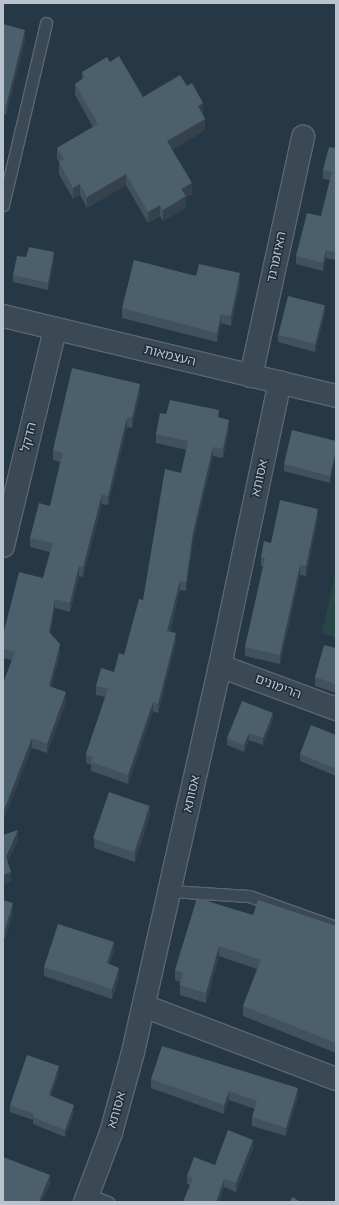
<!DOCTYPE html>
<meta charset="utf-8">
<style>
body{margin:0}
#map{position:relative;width:339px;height:1205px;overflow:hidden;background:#263745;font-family:Karla,"Noto Sans Hebrew",sans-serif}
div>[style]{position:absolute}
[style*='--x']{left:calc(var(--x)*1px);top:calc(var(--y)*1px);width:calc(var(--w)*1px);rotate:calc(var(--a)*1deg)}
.green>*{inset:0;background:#284645}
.roads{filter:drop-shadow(1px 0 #596672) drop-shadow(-1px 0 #596672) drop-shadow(0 1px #596672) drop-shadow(0 -1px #596672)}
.service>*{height:11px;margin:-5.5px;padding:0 5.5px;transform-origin:5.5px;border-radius:5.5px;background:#3b4954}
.minor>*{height:22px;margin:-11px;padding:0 11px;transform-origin:11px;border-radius:11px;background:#3b4954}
.tertiary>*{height:22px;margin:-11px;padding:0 11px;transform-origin:11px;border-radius:11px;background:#3b4954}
.wall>*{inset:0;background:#41525e}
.shaded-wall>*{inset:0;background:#35424c}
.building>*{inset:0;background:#4c5f6d;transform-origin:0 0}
span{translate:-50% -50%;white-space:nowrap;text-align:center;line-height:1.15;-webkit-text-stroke:3px #1f2e3a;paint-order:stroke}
.street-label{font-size:13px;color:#b8c3ce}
.frame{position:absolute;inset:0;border:4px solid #b8c3ce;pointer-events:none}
</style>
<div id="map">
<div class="green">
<div style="clip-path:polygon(336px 570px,336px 638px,322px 633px)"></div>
</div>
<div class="roads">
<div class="service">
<div style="--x:3;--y:205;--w:187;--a:-76.7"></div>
<div style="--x:170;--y:891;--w:79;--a:3.6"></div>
<div style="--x:249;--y:896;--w:92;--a:19.6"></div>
<div style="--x:88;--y:1194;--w:22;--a:22"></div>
</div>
<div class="minor">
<div style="--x:251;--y:376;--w:245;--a:-77.7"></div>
<div style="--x:3;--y:546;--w:223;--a:-76.5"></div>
<div style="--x:220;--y:666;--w:124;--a:20.3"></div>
<div style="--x:144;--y:1006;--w:205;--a:20.8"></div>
<div style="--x:85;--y:1202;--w:74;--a:-69.4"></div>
<div style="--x:111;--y:1133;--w:84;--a:-74.8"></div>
<div style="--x:133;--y:1052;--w:396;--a:-77.3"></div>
<div style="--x:220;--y:666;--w:290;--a:-78.1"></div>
</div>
<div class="tertiary">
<div style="--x:3;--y:316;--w:342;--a:13.5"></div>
</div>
</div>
<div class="wall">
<div style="clip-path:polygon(3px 24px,25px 40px,6px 115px,3px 114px)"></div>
<div style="clip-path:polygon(110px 62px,143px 97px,203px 114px,203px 115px,205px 130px,172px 150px,192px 194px,186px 197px,186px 208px,163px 221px,160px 216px,148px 223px,126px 185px,87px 208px,80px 195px,73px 199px,59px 174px,59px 162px,57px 159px,57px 148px,93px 127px,75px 95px,75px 84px,82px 79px,82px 72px)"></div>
<div style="clip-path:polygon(336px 148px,335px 260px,326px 258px,323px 271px,296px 264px,296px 256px,321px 216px,330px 180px,323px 179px,323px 170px)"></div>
<div style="clip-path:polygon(26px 257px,54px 259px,48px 290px,13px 282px,13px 275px)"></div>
<div style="clip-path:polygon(196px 276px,240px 283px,231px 326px,221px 323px,217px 342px,122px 318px,122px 308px)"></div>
<div style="clip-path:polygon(325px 312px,315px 352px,278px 342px,278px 335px)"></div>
<div style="clip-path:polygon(140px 393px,132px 428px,127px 427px,108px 505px,102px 504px,83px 577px,79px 576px,70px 612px,55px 608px,50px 634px,60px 654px,51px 687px,66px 702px,47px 753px,32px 748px,11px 660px,3px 658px,3px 635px,43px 578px,50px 552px,30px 547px,30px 538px,50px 506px,60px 462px,53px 460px,53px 450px)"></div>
<div style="clip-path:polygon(166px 414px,219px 418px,229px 429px,223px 458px,213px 456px,193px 541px,186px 591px,180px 590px,170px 631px,176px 642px,158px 713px,153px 711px,128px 784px,91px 771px,91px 765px,86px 763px,86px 754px,105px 697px,96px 695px,96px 686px,114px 672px,124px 655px,143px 600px,181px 473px,187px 450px,156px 443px,156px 434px)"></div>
<div style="clip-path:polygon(336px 441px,330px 483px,284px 471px,284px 464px)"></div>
<div style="clip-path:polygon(318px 518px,306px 576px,300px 575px,280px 664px,245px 656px,245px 647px,263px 567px,261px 566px,261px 557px,271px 543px)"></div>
<div style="clip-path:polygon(336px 648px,336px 693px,315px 686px,315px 677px)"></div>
<div style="clip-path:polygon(273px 720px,263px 745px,249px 740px,244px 752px,227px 745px,227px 738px)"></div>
<div style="clip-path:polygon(336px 735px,336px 776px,300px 761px,300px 754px)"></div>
<div style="clip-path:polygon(150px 815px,135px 862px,94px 848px,94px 839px)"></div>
<div style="clip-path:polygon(3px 900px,13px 912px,5px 938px,3px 937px)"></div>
<div style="clip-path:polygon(253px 915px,336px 926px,336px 1053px,243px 1016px,243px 1006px,257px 969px,219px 956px,206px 1003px,180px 995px,180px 982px,175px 980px,175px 970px)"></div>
<div style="clip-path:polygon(114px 951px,109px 964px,119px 977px,112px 999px,44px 976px,44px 967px)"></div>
<div style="clip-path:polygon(59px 1073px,51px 1096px,74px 1112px,65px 1137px,33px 1124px,33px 1120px,10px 1112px,10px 1105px)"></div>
<div style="clip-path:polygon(151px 1079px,298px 1097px,286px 1136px,252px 1126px,252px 1117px,255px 1109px,229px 1100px,224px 1114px,151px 1088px)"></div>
<div style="clip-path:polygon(253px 1148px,236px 1192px,224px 1187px,219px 1202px,183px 1202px,190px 1185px,187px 1184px,187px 1176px,215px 1165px)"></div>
</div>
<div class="shaded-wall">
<div style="clip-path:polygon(25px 30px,25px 40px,6px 115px,6px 106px)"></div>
<div style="clip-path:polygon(203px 103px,203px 114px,198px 118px,198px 106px)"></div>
<div style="clip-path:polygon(205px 119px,205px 130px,167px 153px,167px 141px)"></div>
<div style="clip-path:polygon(126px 174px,126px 185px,87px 208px,87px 197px)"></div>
<div style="clip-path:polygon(192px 183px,192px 194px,186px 197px,186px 208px,163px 221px,163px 210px,181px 189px)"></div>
<div style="clip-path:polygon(80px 184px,80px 195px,73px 199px,73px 188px)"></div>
<div style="clip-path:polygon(160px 205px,160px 216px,148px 223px,148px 212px)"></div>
<div style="clip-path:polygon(336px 249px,336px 257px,335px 260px,335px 252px)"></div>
<div style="clip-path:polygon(326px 250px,326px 258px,323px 271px,323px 263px)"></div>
<div style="clip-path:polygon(54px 252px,54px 259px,48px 290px,48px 283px)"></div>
<div style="clip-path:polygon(240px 273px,240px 283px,231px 326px,231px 316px)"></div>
<div style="clip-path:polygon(325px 305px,325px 312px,315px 352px,315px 345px)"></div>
<div style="clip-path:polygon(221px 314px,221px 323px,217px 342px,217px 333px)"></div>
<div style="clip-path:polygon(140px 384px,140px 393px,132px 428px,132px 418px)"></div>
<div style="clip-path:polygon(127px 417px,127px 427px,108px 505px,108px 496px)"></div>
<div style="clip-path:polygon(229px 420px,229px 429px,223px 458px,223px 449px)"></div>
<div style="clip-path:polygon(213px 447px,213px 456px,193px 541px,186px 591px,186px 582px,193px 532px)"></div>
<div style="clip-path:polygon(336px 449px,336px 456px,330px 483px,330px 476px)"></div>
<div style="clip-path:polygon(102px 494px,102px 504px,83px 577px,83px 567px)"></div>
<div style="clip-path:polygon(318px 509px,318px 518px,306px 576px,306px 566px)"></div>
<div style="clip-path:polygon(300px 565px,300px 575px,280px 664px,280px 655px)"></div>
<div style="clip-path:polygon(79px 566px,79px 576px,70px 612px,70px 603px)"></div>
<div style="clip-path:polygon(180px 581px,180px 590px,167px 639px,167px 631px)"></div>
<div style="clip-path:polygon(55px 599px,55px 608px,49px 641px,49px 632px)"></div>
<div style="clip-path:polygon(176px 633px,176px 642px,158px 713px,158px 704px)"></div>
<div style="clip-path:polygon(60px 644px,60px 654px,49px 695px,49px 686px)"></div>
<div style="clip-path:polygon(66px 692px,66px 702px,47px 753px,47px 744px)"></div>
<div style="clip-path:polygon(153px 702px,153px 711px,128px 784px,128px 775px)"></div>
<div style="clip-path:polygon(273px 713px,273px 720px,263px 745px,263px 738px)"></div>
<div style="clip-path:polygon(249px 733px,249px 740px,244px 752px,244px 745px)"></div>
<div style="clip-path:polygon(32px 738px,32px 748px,3px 822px,3px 813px)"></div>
<div style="clip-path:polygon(150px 806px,150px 815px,135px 862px,135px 852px)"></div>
<div style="clip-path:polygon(18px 830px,18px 840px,6px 866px,6px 857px)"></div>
<div style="clip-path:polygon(11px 872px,11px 882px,3px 885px,3px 875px)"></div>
<div style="clip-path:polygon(13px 903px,13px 912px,5px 938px,5px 929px)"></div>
<div style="clip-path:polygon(114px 942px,114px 951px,107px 973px,107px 963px)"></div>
<div style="clip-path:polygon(219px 946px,219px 956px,206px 1003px,206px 993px)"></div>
<div style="clip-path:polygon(119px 968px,119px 977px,112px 999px,112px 989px)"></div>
<div style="clip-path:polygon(59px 1066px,59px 1073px,49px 1102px,49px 1095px)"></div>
<div style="clip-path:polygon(298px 1088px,298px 1097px,286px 1136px,286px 1128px)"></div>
<div style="clip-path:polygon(229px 1091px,229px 1100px,224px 1114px,224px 1105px)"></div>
<div style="clip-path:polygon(74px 1105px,74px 1112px,65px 1137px,65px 1130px)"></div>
<div style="clip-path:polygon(253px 1140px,253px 1148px,236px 1192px,236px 1183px)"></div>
<div style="clip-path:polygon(50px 1175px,50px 1184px,42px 1202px,39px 1202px)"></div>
<div style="clip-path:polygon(224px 1179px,224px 1187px,219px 1202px,216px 1202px)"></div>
</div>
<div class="building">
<div style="clip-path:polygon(3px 24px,25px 30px,6px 106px,3px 105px)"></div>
<div style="clip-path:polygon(119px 56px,143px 97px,180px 75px,187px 86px,192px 83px,203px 103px,198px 106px,205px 119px,167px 141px,192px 183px,181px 189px,186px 196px,163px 210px,160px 205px,148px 212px,126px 174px,87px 197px,80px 184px,73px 188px,59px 162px,64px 159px,57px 148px,98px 124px,75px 84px,85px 77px,82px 72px,107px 57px,110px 62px)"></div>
<div style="clip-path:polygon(329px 147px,336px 148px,336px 249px,335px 252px,326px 250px,323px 263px,296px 256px,307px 213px,321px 216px,332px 172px,323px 170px)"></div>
<div style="clip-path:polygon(29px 247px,54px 252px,48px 283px,13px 275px,17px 256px,26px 257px)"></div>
<div style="clip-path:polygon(134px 260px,196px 276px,199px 264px,240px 273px,231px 316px,221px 314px,217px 333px,122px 308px)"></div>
<div style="left:288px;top:296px;width:38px;height:40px;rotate:14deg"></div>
<div style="clip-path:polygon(72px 368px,140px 384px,132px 418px,127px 417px,108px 496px,102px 494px,83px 567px,79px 566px,70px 603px,55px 599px,49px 632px,60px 644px,49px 686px,66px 692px,47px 744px,32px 738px,3px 813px,3px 683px,15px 652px,3px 649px,3px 635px,19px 572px,43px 578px,53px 543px,30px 538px,39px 503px,50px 506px,63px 453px,53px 450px)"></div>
<div style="clip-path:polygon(170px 400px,219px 410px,218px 417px,229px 420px,223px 449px,213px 447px,193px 532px,186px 582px,180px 581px,167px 631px,176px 633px,158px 704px,153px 702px,128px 775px,91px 762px,93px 757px,86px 754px,108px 689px,96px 686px,101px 668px,114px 672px,119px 653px,124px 655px,139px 599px,143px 600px,165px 469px,181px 473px,188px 441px,156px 434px,160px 413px,166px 414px)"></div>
<div style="clip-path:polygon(292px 430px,336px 441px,336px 449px,330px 476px,284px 464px)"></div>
<div style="clip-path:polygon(280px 500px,318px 509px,306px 566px,300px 565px,280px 655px,245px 647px,265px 558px,261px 557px,264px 541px,271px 543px)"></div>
<div style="clip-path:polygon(324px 645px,336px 648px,336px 684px,315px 677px)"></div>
<div style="clip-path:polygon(242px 701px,273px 713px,263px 738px,249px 733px,244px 745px,227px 738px)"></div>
<div style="clip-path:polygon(311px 725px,336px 735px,336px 769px,300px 754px)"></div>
<div style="left:109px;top:792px;width:43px;height:49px;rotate:19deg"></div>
<div style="clip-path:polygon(18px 830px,6px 857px,11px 872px,3px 875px,3px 835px)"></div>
<div style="clip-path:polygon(197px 898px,253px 915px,258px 900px,336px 926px,336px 1043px,243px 1006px,261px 960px,219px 946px,206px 993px,180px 985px,183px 973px,175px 970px)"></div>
<div style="clip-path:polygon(3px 900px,13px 903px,5px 929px,3px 929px)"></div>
<div style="clip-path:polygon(58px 924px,114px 942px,107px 963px,119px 968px,112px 989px,44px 967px)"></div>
<div style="clip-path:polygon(162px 1046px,298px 1088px,286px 1128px,252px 1117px,257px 1101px,229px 1091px,224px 1105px,151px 1079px)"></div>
<div style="clip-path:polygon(27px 1055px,59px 1066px,49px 1095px,74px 1105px,65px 1130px,33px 1117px,34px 1114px,10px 1105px)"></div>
<div style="clip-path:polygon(228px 1130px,253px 1140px,236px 1183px,224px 1179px,216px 1202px,183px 1202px,193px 1178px,187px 1176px,194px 1157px,215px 1165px)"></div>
<div style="clip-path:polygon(3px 1157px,50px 1175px,39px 1202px,3px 1202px)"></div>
<div style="clip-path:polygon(293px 1197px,300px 1202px,289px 1202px)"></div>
</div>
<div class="street-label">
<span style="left:277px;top:257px;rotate:-78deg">האיזמרגד</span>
<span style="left:170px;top:356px;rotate:14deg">העצמאות</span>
<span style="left:29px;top:437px;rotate:-76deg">הדקל</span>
<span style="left:260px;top:478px;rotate:-78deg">אסותא</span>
<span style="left:278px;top:687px;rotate:21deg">הרימונים</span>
<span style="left:192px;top:794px;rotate:-77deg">אסותא</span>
<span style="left:117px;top:1110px;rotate:-74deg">אסותא</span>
</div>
<div class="frame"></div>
</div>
